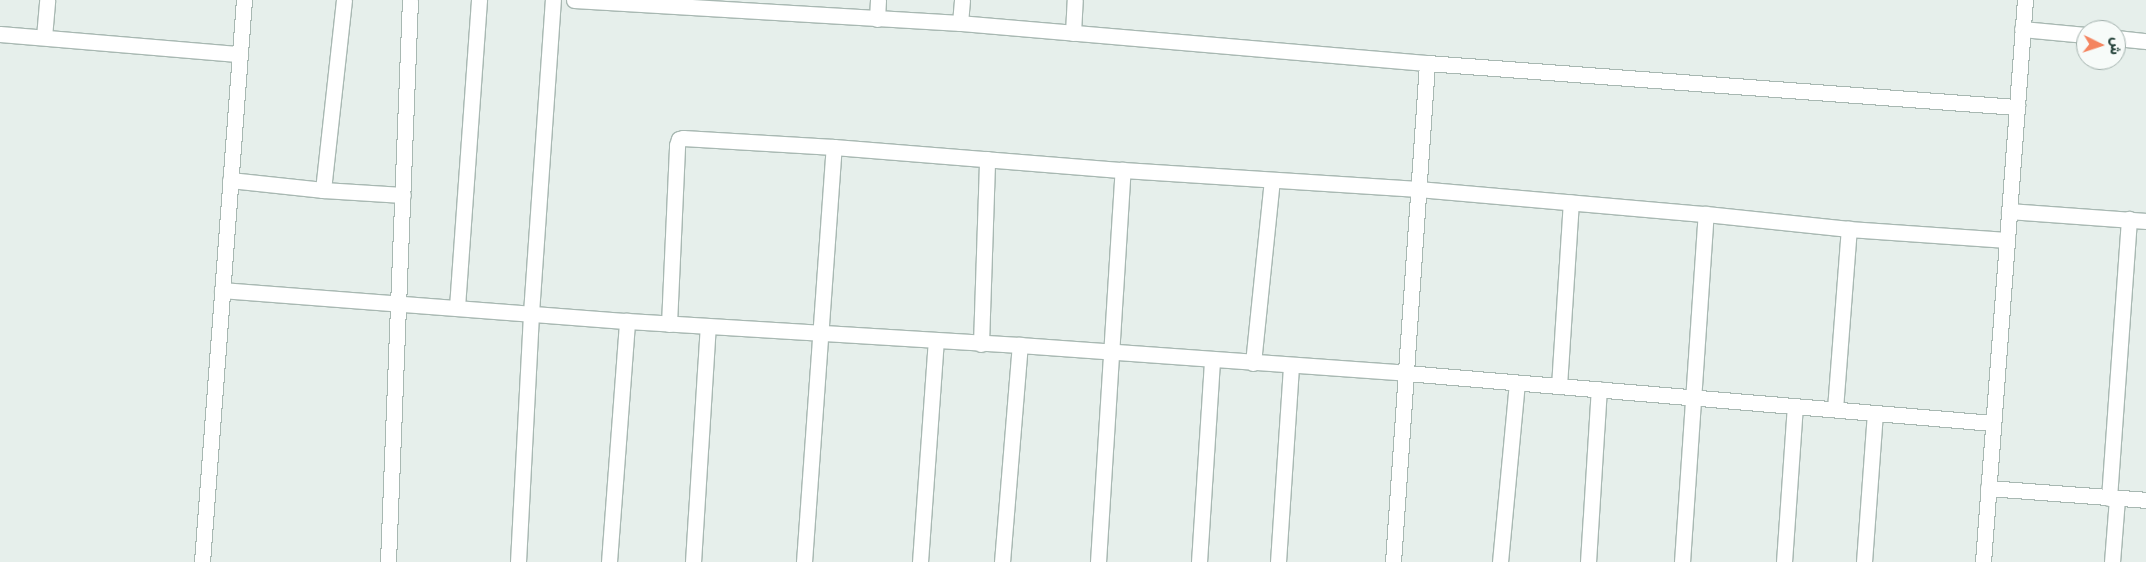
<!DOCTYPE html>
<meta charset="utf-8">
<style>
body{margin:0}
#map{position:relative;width:2146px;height:562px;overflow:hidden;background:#e6efeb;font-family:Rubik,Cairo,sans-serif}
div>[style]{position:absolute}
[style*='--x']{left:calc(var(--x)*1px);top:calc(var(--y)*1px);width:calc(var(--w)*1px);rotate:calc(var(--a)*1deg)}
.roads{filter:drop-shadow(1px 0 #a8b8b2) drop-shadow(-1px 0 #a8b8b2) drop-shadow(0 1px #a8b8b2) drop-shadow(0 -1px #a8b8b2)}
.street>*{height:15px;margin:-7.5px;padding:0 7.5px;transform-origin:7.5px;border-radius:7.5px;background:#fff}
.secondary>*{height:15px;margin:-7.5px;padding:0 7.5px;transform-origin:7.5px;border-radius:7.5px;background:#fff}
span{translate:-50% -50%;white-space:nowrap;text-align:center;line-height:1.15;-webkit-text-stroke:4.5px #f7fbf9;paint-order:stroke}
.north{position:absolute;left:2076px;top:20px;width:50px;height:50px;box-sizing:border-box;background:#f7fbf9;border:1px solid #a3b1ad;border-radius:50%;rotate:94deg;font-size:14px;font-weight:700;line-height:20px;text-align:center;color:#24423a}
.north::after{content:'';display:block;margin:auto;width:18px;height:22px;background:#f4845f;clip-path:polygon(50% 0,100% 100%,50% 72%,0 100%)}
</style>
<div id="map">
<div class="roads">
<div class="street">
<div style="--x:574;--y:0;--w:387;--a:3.4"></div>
<div style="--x:960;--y:23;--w:469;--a:4.9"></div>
<div style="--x:1427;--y:63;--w:592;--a:4.27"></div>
<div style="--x:877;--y:19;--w:19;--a:-87"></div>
<div style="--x:960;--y:23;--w:23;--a:-85"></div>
<div style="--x:2022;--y:29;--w:64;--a:5.4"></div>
<div style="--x:1073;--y:33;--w:33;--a:-87"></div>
<div style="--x:0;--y:34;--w:241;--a:4.8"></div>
<div style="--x:44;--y:37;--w:37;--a:-85"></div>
<div style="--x:2116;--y:38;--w:30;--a:6"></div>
<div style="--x:230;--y:180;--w:94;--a:6.1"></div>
<div style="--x:323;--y:190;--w:80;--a:3.6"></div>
<div style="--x:323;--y:190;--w:191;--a:-83.7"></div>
<div style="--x:2009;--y:211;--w:137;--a:4.2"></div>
<div style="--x:222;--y:290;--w:406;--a:4.4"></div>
<div style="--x:627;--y:321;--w:394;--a:3.5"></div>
<div style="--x:1020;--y:345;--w:387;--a:4.1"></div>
<div style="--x:1406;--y:373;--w:589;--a:4.87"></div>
<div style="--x:457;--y:307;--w:308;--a:-85.9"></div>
<div style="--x:669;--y:324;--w:179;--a:-87.4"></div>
<div style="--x:677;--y:145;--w:6;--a:-72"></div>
<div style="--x:679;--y:139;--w:4;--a:-14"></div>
<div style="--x:683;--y:138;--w:151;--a:3.4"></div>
<div style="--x:834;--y:147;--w:290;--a:4.6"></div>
<div style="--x:1123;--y:170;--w:296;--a:3.7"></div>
<div style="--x:1418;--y:189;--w:289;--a:5"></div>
<div style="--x:1706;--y:214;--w:144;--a:6"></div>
<div style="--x:1849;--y:229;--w:158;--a:4"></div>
<div style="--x:981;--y:344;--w:185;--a:-88.1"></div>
<div style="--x:1253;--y:363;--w:184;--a:-84.1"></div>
<div style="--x:1559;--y:386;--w:184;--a:-86.3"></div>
<div style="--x:1835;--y:409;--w:181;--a:-85.6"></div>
<div style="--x:1988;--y:488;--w:158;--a:4.3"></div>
<div style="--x:2109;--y:498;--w:280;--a:-85.9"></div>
<div style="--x:388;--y:562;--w:562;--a:-87.76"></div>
<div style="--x:518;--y:562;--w:249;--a:-87"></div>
<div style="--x:531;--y:313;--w:314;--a:-86"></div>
<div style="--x:609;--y:562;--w:242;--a:-85.7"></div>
<div style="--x:693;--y:562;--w:236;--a:-86.4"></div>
<div style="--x:804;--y:562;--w:416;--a:-85.9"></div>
<div style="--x:920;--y:562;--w:222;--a:-85.9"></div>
<div style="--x:1002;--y:562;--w:218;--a:-85.3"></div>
<div style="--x:1098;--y:562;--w:393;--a:-86.4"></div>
<div style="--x:1199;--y:562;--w:203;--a:-86.3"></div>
<div style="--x:1278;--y:562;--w:197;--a:-86.2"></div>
<div style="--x:1393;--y:562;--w:500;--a:-86.1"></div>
<div style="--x:1500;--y:562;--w:180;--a:-84.6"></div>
<div style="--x:1588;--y:562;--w:173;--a:-86.4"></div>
<div style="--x:1682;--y:562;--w:349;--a:-86.1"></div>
<div style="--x:1784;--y:562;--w:156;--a:-86"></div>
<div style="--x:1864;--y:562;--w:149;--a:-85.8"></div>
<div style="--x:2112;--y:562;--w:64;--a:-85.5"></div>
</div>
<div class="secondary">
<div style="--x:202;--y:562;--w:564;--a:-85.73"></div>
<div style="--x:1983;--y:562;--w:564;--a:-85.73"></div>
</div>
</div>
<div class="north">ش</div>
</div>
